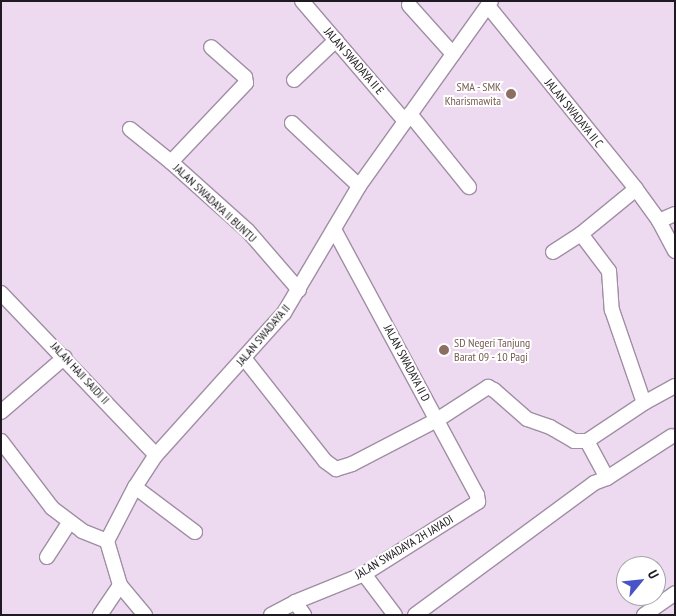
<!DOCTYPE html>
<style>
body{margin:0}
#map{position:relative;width:676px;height:616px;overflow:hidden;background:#eddaf1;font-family:"PT Sans Narrow",sans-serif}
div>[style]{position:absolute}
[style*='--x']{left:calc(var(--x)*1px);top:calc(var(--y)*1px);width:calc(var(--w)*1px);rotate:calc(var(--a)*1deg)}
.roads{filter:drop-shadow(1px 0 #a08ea4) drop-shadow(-1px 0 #a08ea4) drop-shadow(0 1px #a08ea4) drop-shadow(0 -1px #a08ea4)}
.minor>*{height:14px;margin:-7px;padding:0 7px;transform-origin:7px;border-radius:7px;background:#fff}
.dots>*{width:14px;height:14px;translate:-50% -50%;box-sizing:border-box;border:2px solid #fff;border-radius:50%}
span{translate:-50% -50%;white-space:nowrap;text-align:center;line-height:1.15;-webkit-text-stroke:4px #fff;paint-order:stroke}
.street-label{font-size:12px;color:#1f1921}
.education-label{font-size:12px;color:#785e54}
.right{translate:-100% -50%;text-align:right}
.left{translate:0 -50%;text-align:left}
.frame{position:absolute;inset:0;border:2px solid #1f1921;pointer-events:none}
.north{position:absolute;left:616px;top:556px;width:50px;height:50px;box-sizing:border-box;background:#fff;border:1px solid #a5a3a6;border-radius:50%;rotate:62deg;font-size:14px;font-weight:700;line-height:20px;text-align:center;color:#1f1921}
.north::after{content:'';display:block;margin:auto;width:18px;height:22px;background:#4853c8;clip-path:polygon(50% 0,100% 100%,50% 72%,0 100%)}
</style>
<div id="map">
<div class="roads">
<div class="minor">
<div style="--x:302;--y:1;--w:158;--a:49.4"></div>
<div style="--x:409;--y:5;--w:66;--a:48.1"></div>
<div style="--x:488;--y:6;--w:235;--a:51"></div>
<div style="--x:636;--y:189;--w:39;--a:54"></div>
<div style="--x:659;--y:221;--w:34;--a:62"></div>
<div style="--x:294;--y:80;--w:58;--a:-43.6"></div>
<div style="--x:410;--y:114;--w:94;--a:51.1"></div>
<div style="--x:292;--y:123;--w:92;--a:43.2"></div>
<div style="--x:130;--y:129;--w:53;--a:38.8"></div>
<div style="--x:171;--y:162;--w:103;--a:41.9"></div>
<div style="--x:248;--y:231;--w:78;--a:49.2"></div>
<div style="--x:171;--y:162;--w:109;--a:-46.5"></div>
<div style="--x:246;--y:83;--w:6;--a:-99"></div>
<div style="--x:245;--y:77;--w:45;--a:-138.6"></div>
<div style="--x:659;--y:221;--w:17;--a:-24"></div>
<div style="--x:581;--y:234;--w:46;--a:52.9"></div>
<div style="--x:609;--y:271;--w:39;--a:86"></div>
<div style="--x:612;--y:310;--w:98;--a:71"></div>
<div style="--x:553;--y:252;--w:33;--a:-33"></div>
<div style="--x:581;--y:234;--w:71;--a:-39.3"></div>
<div style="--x:1;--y:293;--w:224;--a:46.3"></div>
<div style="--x:244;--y:358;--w:131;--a:51.8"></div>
<div style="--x:325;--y:461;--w:14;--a:36"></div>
<div style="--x:336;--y:469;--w:17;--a:-17"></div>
<div style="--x:352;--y:464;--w:96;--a:-27.4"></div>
<div style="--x:437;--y:420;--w:61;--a:-32.9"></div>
<div style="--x:488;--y:387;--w:7;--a:27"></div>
<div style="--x:494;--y:390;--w:44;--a:41.3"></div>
<div style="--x:527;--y:419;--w:24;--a:19"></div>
<div style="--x:550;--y:427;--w:28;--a:30"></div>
<div style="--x:574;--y:441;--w:13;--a:0"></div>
<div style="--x:1;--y:412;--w:84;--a:-40.7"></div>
<div style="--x:1;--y:441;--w:84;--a:52.7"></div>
<div style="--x:52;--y:508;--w:38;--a:37"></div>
<div style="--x:82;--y:531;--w:27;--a:22"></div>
<div style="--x:607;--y:478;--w:42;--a:-118.4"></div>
<div style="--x:587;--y:441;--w:69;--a:-33.7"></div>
<div style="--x:644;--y:403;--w:35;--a:-29"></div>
<div style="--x:135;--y:487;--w:75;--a:36.9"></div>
<div style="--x:47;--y:557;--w:40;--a:-57.1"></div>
<div style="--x:364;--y:574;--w:51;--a:52.9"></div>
<div style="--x:295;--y:602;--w:16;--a:55"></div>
<div style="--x:100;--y:615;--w:36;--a:-56"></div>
<div style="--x:145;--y:615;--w:39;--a:-130"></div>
<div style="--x:120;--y:585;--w:46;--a:-106.5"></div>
<div style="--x:107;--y:541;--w:61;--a:-62.6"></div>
<div style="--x:135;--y:487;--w:38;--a:-57"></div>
<div style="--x:156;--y:455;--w:191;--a:-48"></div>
<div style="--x:284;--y:313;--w:147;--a:-59.4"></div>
<div style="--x:359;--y:186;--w:227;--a:-54.5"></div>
<div style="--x:271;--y:615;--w:27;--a:-28"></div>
<div style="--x:295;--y:602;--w:74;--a:-22.1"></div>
<div style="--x:364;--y:574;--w:135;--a:-32.3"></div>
<div style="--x:478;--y:502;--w:7;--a:-98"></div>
<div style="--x:477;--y:495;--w:302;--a:-118.3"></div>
<div style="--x:415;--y:615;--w:222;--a:-36.4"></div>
<div style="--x:594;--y:483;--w:14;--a:-21"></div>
<div style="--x:607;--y:478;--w:77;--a:-32.9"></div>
<div style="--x:644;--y:615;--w:38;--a:-35"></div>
</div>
</div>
<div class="dots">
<div style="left:511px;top:94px;background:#8d6e63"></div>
<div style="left:444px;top:350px;background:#8d6e63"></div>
</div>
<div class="street-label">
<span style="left:354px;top:61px;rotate:49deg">JALAN SWADAYA II E</span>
<span style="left:574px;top:113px;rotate:51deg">JALAN SWADAYA II C</span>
<span style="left:215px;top:203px;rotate:43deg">JALAN SWADAYA II BUNTU</span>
<span style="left:263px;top:335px;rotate:-50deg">JALAN SWADAYA II</span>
<span style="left:407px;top:363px;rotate:62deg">JALAN SWADAYA II D</span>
<span style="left:80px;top:373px;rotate:47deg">JALAN HAJI SAIDI II</span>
<span style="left:404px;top:547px;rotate:-31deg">JALAN SWADAYA 2H JAYADI</span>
</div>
<div class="education-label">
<span class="right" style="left:501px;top:94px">SMA - SMK<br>Kharismawita</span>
<span class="left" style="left:454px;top:350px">SD Negeri Tanjung<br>Barat 09 - 10 Pagi</span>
</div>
<div class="frame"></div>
<div class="north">U</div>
</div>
